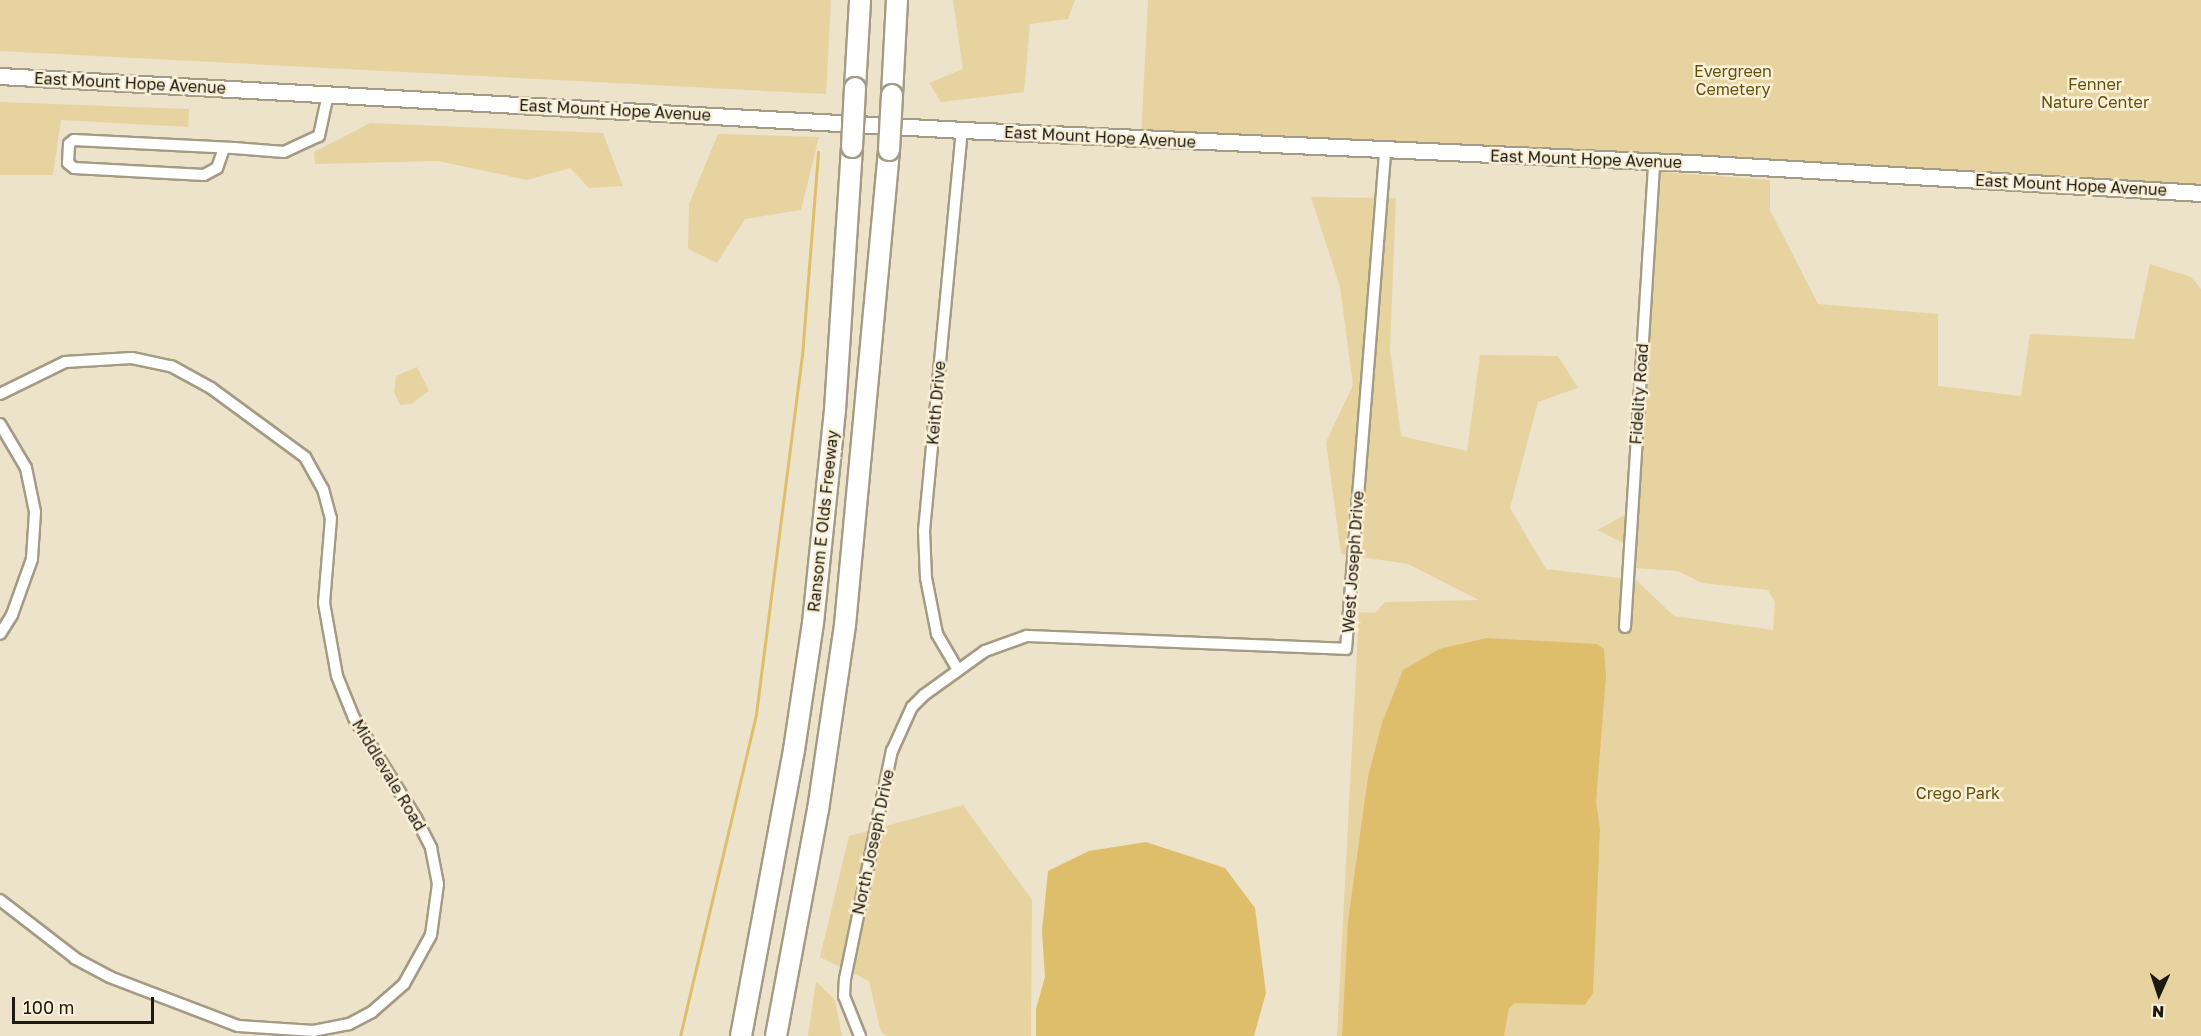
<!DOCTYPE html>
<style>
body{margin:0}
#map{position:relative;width:2201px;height:1036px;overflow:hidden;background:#ece3ca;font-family:"Golos Text",sans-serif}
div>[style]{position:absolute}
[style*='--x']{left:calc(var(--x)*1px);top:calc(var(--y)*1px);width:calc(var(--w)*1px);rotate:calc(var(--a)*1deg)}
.green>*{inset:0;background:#e7d3a0}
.water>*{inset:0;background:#debe6b}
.stream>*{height:3px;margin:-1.5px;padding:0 1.5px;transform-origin:1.5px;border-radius:1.5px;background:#debe6b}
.roads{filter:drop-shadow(2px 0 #a49b84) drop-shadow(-2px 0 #a49b84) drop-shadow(0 2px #a49b84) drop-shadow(0 -2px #a49b84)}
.street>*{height:10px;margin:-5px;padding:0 5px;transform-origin:5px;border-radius:5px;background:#fff}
.secondary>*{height:15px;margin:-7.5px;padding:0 7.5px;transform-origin:7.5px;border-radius:7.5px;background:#fff}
.highway>*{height:20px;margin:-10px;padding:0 10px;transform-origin:10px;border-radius:10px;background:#fff}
.bridges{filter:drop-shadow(2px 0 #a49b84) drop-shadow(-2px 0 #a49b84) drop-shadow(0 2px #a49b84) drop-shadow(0 -2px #a49b84)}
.highway-bridge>*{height:20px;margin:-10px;padding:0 10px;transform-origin:10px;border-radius:10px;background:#fff}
span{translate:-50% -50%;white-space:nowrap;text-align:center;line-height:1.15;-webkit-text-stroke:5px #faf0d7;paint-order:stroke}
.park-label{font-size:16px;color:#644f0c}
.street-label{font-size:16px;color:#1c1910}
.north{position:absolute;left:2129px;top:964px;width:60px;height:60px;-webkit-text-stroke:4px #faf0d7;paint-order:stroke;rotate:183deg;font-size:16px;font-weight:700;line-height:24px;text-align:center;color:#1c1910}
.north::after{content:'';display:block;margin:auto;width:21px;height:27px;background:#1c1910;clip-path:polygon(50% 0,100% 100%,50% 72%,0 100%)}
.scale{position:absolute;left:12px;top:997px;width:142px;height:27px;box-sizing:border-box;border:3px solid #1c1910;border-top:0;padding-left:8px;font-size:18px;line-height:21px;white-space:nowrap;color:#1c1910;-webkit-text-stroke:4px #faf0d7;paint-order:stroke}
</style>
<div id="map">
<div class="green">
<div style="clip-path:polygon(0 0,831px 0,826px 94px,0 51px)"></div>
<div style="clip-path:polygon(953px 0,1075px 0,1068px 19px,1030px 24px,1024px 92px,941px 102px,929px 83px,963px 69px)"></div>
<div style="clip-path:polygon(1148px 0,2201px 0,2201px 192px,2021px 183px,1813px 162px,1141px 139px)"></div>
<div style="clip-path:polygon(0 102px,189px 109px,188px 127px,61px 120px,53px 175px,0 175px)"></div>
<div style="clip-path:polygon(370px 123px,603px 133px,623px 186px,589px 188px,570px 168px,527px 180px,438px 161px,315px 164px,314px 152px)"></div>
<div style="clip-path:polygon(718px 134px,819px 137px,801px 210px,745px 219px,717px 263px,688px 249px,689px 204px)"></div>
<div style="clip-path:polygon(1661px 172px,1770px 180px,1770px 210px,1818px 304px,1938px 314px,1938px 386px,2021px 396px,2030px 334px,2134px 339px,2150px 264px,2191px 277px,2201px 289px,2201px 1036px,1337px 1036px,1359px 612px,1375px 613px,1385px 602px,1479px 600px,1408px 564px,1341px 554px,1326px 442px,1353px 385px,1340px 287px,1311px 197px,1396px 198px,1390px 348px,1401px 436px,1467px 451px,1480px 355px,1558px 356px,1578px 388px,1538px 402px,1510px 508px,1546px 569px,1636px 580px,1674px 616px,1773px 630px,1775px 602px,1768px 590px,1702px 583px,1678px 571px,1634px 568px,1635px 549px,1597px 530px,1638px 508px)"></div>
<div style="clip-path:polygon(417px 367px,429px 391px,411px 404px,400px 405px,394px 392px,396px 376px)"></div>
<div style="clip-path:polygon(963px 805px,1032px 900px,1031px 1036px,886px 1036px,881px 1032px,869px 981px,820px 957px,849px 836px)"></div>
<div style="clip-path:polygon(816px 981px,835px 1000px,842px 1036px,808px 1036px)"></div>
</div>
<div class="water">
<div style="clip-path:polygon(1487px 638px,1597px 644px,1604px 649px,1606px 676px,1596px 802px,1600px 829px,1593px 993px,1585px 1005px,1515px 1003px,1509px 1008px,1504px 1036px,1342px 1036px,1348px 921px,1368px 777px,1382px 723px,1403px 670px,1439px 649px)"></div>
<div style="clip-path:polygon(1146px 842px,1225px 868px,1255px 908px,1266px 993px,1254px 1036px,1036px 1036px,1036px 1009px,1045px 977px,1042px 931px,1048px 871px,1089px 851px)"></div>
</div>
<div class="stream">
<div style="--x:680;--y:1036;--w:331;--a:-76.7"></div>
<div style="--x:756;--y:714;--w:361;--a:-82.7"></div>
<div style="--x:802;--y:356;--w:205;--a:-85.5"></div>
</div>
<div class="roads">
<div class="street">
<div style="--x:224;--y:148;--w:21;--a:109"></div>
<div style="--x:217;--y:168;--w:15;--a:152"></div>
<div style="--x:204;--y:175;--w:130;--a:-176.9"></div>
<div style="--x:74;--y:168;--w:8;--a:-140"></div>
<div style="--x:68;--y:163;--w:19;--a:-87"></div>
<div style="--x:69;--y:144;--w:6;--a:-39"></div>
<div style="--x:74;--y:140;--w:160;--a:2.9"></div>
<div style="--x:234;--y:148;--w:50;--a:4.6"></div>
<div style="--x:284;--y:152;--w:38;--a:-25"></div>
<div style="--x:319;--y:136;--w:43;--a:-77.9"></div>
<div style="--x:0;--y:394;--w:72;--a:-26.2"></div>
<div style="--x:65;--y:362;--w:67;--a:-3.4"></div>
<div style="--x:132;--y:358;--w:40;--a:12"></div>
<div style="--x:171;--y:366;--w:46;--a:28.8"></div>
<div style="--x:211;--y:388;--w:117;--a:36.3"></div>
<div style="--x:305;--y:457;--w:37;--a:61"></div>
<div style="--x:323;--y:489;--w:30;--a:75"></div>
<div style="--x:331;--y:518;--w:85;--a:94.7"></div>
<div style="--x:324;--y:603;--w:74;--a:79.9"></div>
<div style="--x:337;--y:676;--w:45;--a:68"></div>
<div style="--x:354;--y:718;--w:118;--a:58.2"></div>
<div style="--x:416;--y:818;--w:34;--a:63"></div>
<div style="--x:431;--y:848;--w:37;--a:79"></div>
<div style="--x:438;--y:884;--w:51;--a:97.8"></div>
<div style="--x:431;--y:935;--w:56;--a:118.9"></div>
<div style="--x:404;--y:984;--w:43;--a:138.8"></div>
<div style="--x:372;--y:1012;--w:26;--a:152"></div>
<div style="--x:349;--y:1024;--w:36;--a:169"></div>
<div style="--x:314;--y:1031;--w:76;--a:-176.2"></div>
<div style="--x:238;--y:1026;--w:137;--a:-159.1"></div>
<div style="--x:110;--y:977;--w:40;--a:-152"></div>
<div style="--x:75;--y:958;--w:95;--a:-142.3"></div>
<div style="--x:0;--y:424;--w:51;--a:59.4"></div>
<div style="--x:26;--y:468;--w:45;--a:78.4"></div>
<div style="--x:35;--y:512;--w:47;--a:93.7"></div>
<div style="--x:32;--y:559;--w:59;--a:109.7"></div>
<div style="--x:12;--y:615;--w:22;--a:122"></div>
<div style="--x:1625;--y:627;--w:466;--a:-86.4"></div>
<div style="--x:958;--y:670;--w:42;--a:-120.3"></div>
<div style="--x:937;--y:634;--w:57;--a:-101.1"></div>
<div style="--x:926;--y:578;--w:47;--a:-92.4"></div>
<div style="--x:924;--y:531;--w:403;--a:-84.6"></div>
<div style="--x:860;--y:1036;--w:43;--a:-111.8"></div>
<div style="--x:844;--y:996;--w:17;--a:-87"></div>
<div style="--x:845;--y:979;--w:233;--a:-78.4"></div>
<div style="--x:892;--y:751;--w:48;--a:-65.6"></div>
<div style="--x:912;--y:707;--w:17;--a:-45"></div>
<div style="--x:924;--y:695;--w:75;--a:-35.8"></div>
<div style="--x:985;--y:651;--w:45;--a:-19.7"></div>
<div style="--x:1027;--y:636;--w:319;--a:2.3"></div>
<div style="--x:1346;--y:649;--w:499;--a:-85.5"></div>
</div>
<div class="secondary">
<div style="--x:0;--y:76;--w:964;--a:3.21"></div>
<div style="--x:962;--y:130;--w:731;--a:2.59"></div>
<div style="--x:1692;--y:163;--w:510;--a:3.37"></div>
</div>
<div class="highway">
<div style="--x:855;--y:88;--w:88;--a:-86.7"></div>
<div style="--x:892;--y:95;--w:95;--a:-87"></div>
<div style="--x:741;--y:1036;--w:291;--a:-79.5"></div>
<div style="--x:794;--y:750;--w:128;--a:-81.5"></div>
<div style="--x:813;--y:623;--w:214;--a:-84.1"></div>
<div style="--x:835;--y:410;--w:264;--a:-86.3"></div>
<div style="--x:776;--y:1036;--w:230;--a:-79.5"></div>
<div style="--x:818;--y:810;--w:187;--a:-81.7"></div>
<div style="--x:845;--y:625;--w:477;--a:-84.7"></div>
</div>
</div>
<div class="bridges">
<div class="highway-bridge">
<div style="--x:852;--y:147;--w:59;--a:-87.1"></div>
<div style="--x:889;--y:150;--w:55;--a:-86.9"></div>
</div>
</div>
<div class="park-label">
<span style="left:1733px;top:80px">Evergreen<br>Cemetery</span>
<span style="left:2095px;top:93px">Fenner<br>Nature Center</span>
<span style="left:1958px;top:793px">Crego Park</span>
</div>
<div class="street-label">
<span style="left:130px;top:83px;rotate:3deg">East Mount Hope Avenue</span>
<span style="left:615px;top:110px;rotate:3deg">East Mount Hope Avenue</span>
<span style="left:1100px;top:137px;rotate:3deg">East Mount Hope Avenue</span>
<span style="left:1586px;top:159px;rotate:2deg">East Mount Hope Avenue</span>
<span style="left:2071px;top:185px;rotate:3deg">East Mount Hope Avenue</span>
<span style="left:1639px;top:394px;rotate:-86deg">Fidelity Road</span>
<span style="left:936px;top:403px;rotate:-85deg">Keith Drive</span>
<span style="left:823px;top:521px;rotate:-84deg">Ransom E Olds Freeway</span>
<span style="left:1353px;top:562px;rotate:-86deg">West Joseph Drive</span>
<span style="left:389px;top:775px;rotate:59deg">Middlevale Road</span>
<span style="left:873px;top:842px;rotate:-78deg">North Joseph Drive</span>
</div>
<div class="north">N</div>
<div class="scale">100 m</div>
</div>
